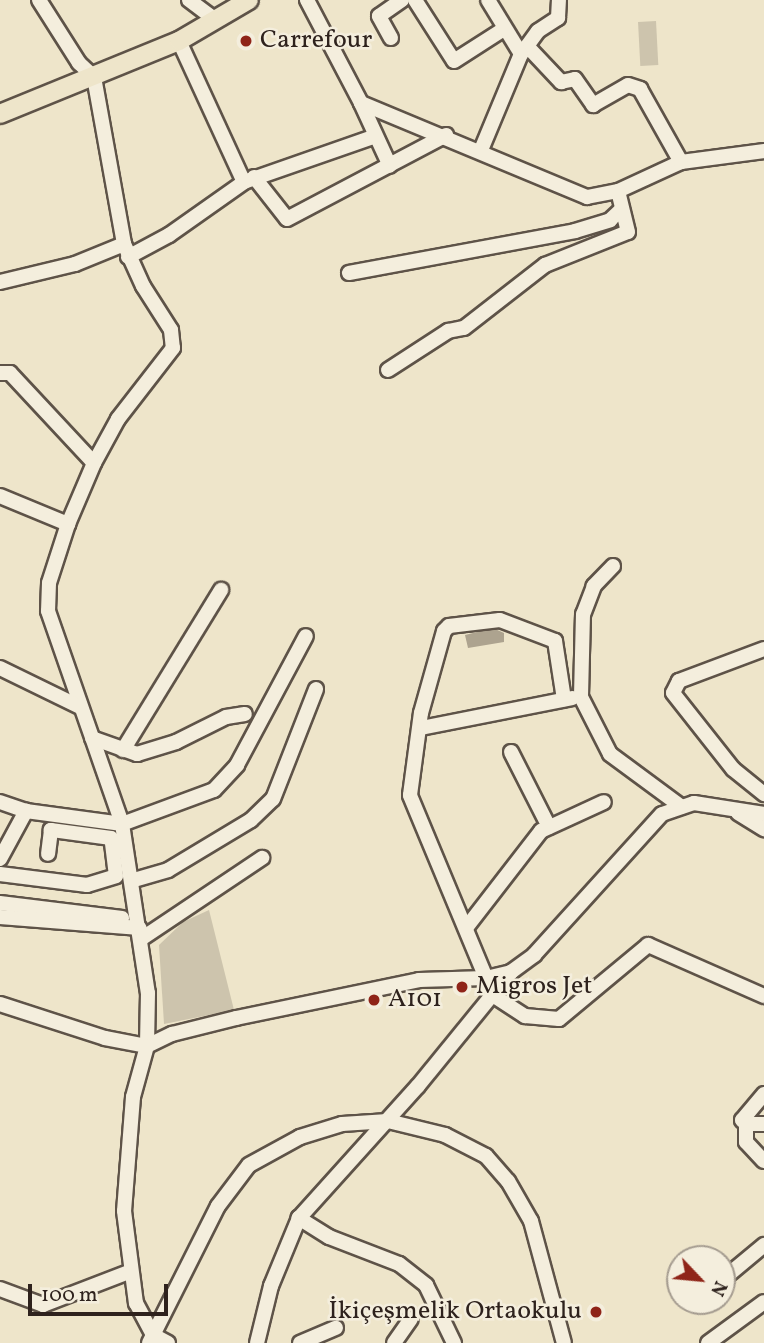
<!DOCTYPE html>
<meta charset="utf-8">
<style>
body{margin:0}
#map{position:relative;width:764px;height:1343px;overflow:hidden;background:#eee5ca;font-family:Vollkorn,serif}
div>[style]{position:absolute}
[style*='--x']{left:calc(var(--x)*1px);top:calc(var(--y)*1px);width:calc(var(--w)*1px);rotate:calc(var(--a)*1deg)}
.green>*{inset:0;background:#cdc4ad;transform-origin:0 0}
.water>*{inset:0;background:#ada38f}
.roads{filter:drop-shadow(2px 0 #5e5348) drop-shadow(-2px 0 #5e5348) drop-shadow(0 2px #5e5348) drop-shadow(0 -2px #5e5348)}
.minor>*{height:14px;margin:-7px;padding:0 7px;transform-origin:7px;border-radius:7px;background:#f4eedd}
.major>*{height:18px;margin:-9px;padding:0 9px;transform-origin:9px;border-radius:9px;background:#eee5ca}
.dots>*{width:19px;height:19px;translate:-50% -50%;box-sizing:border-box;border:4px solid #f4eedd;border-radius:50%}
span{translate:-50% -50%;white-space:nowrap;text-align:center;line-height:1.15;-webkit-text-stroke:5px #f4eedd;paint-order:stroke}
.poi-label{font-size:26px;color:#2e221d}
.left{translate:0 -50%;text-align:left}
.right{translate:-100% -50%;text-align:right}
.north{position:absolute;left:666px;top:1245px;width:70px;height:70px;box-sizing:border-box;background:#f4eedd;border:2px solid #a59c90;border-radius:50%;rotate:116deg;font-size:19px;font-weight:700;line-height:28px;text-align:center;color:#2e221d}
.north::after{content:'';display:block;margin:auto;width:24px;height:32px;background:#8f2418;clip-path:polygon(50% 0,100% 100%,50% 72%,0 100%)}
.scale{position:absolute;left:28px;top:1284px;width:140px;height:32px;box-sizing:border-box;border:4px solid #2e221d;border-top:0;padding-left:9px;font-size:21px;line-height:24px;white-space:nowrap;color:#2e221d;-webkit-text-stroke:5px #f4eedd;paint-order:stroke}
</style>
<div id="map">
<div class="green">
<div style="left:656px;top:21px;width:44px;height:18px;rotate:87deg"></div>
<div style="clip-path:polygon(209px 910px,234px 1010px,164px 1024px,159px 945px,183px 922px)"></div>
</div>
<div class="water">
<div style="clip-path:polygon(493px 628px,504px 633px,504px 642px,468px 648px,465px 635px)"></div>
</div>
<div class="roads">
<div class="minor">
<div style="--x:39;--y:0;--w:75;--a:57.6"></div>
<div style="--x:79;--y:63;--w:21;--a:43"></div>
<div style="--x:94;--y:77;--w:170;--a:79.8"></div>
<div style="--x:124;--y:244;--w:46;--a:65.7"></div>
<div style="--x:143;--y:286;--w:52;--a:57.5"></div>
<div style="--x:171;--y:330;--w:18;--a:84"></div>
<div style="--x:173;--y:348;--w:90;--a:127.8"></div>
<div style="--x:118;--y:419;--w:50;--a:118.6"></div>
<div style="--x:94;--y:463;--w:66;--a:113.1"></div>
<div style="--x:68;--y:524;--w:62;--a:107.9"></div>
<div style="--x:49;--y:583;--w:28;--a:92"></div>
<div style="--x:48;--y:611;--w:225;--a:70.8"></div>
<div style="--x:122;--y:824;--w:171;--a:81.3"></div>
<div style="--x:148;--y:993;--w:53;--a:91.1"></div>
<div style="--x:147;--y:1046;--w:28;--a:-26"></div>
<div style="--x:172;--y:1034;--w:66;--a:-14"></div>
<div style="--x:236;--y:1018;--w:187;--a:-11.7"></div>
<div style="--x:419;--y:980;--w:67;--a:-1.7"></div>
<div style="--x:486;--y:978;--w:26;--a:-13"></div>
<div style="--x:511;--y:972;--w:29;--a:-36"></div>
<div style="--x:534;--y:955;--w:190;--a:-47.8"></div>
<div style="--x:662;--y:814;--w:34;--a:-19"></div>
<div style="--x:694;--y:803;--w:71;--a:8.9"></div>
<div style="--x:189;--y:0;--w:34;--a:37"></div>
<div style="--x:307;--y:0;--w:116;--a:62.3"></div>
<div style="--x:361;--y:103;--w:245;--a:22.6"></div>
<div style="--x:587;--y:197;--w:32;--a:-11"></div>
<div style="--x:618;--y:191;--w:69;--a:-24.7"></div>
<div style="--x:681;--y:162;--w:84;--a:-7.5"></div>
<div style="--x:415;--y:0;--w:72;--a:57.4"></div>
<div style="--x:454;--y:61;--w:59;--a:-32.6"></div>
<div style="--x:391;--y:38;--w:25;--a:-119"></div>
<div style="--x:379;--y:16;--w:28;--a:-35"></div>
<div style="--x:179;--y:41;--w:155;--a:65.3"></div>
<div style="--x:244;--y:182;--w:137;--a:-19.2"></div>
<div style="--x:527;--y:46;--w:50;--a:46.6"></div>
<div style="--x:561;--y:82;--w:14;--a:-12"></div>
<div style="--x:575;--y:79;--w:32;--a:55"></div>
<div style="--x:593;--y:105;--w:40;--a:-29.7"></div>
<div style="--x:628;--y:85;--w:13;--a:18"></div>
<div style="--x:640;--y:89;--w:84;--a:60.7"></div>
<div style="--x:522;--y:53;--w:27;--a:-54"></div>
<div style="--x:538;--y:31;--w:24;--a:-33"></div>
<div style="--x:558;--y:18;--w:18;--a:-87"></div>
<div style="--x:361;--y:103;--w:69;--a:65.3"></div>
<div style="--x:481;--y:150;--w:104;--a:-67.4"></div>
<div style="--x:521;--y:54;--w:63;--a:-121.4"></div>
<div style="--x:254;--y:177;--w:53;--a:51.8"></div>
<div style="--x:287;--y:219;--w:180;--a:-27.8"></div>
<div style="--x:128;--y:257;--w:47;--a:-28.2"></div>
<div style="--x:169;--y:235;--w:92;--a:-35.2"></div>
<div style="--x:349;--y:273;--w:230;--a:-10.5"></div>
<div style="--x:575;--y:231;--w:37;--a:-17"></div>
<div style="--x:610;--y:220;--w:16;--a:-43"></div>
<div style="--x:0;--y:282;--w:77;--a:-13.5"></div>
<div style="--x:75;--y:264;--w:53;--a:-22.2"></div>
<div style="--x:388;--y:370;--w:72;--a:-33"></div>
<div style="--x:448;--y:331;--w:16;--a:-11"></div>
<div style="--x:464;--y:328;--w:103;--a:-37.9"></div>
<div style="--x:545;--y:265;--w:89;--a:-21.7"></div>
<div style="--x:628;--y:232;--w:42;--a:-103.7"></div>
<div style="--x:0;--y:373;--w:10;--a:0"></div>
<div style="--x:10;--y:373;--w:123;--a:47"></div>
<div style="--x:0;--y:496;--w:74;--a:22.4"></div>
<div style="--x:613;--y:566;--w:28;--a:134"></div>
<div style="--x:594;--y:586;--w:30;--a:111"></div>
<div style="--x:583;--y:614;--w:83;--a:91.4"></div>
<div style="--x:581;--y:697;--w:64;--a:63"></div>
<div style="--x:610;--y:754;--w:89;--a:36.4"></div>
<div style="--x:764;--y:649;--w:91;--a:159.4"></div>
<div style="--x:679;--y:681;--w:13;--a:117"></div>
<div style="--x:673;--y:693;--w:97;--a:51.7"></div>
<div style="--x:733;--y:769;--w:40;--a:39"></div>
<div style="--x:0;--y:668;--w:89;--a:26"></div>
<div style="--x:421;--y:728;--w:154;--a:-11.2"></div>
<div style="--x:92;--y:738;--w:48;--a:19.6"></div>
<div style="--x:137;--y:754;--w:41;--a:-17.1"></div>
<div style="--x:176;--y:742;--w:56;--a:-26.6"></div>
<div style="--x:226;--y:717;--w:19;--a:-9"></div>
<div style="--x:123;--y:750;--w:188;--a:-58.5"></div>
<div style="--x:511;--y:752;--w:84;--a:63.1"></div>
<div style="--x:0;--y:802;--w:28;--a:19"></div>
<div style="--x:26;--y:811;--w:97;--a:7.7"></div>
<div style="--x:122;--y:824;--w:98;--a:-20.3"></div>
<div style="--x:214;--y:790;--w:34;--a:-47"></div>
<div style="--x:237;--y:765;--w:146;--a:-61.9"></div>
<div style="--x:738;--y:813;--w:31;--a:32"></div>
<div style="--x:0;--y:859;--w:55;--a:-61.6"></div>
<div style="--x:0;--y:874;--w:88;--a:7.2"></div>
<div style="--x:87;--y:885;--w:30;--a:-17"></div>
<div style="--x:116;--y:876;--w:38;--a:-97"></div>
<div style="--x:111;--y:838;--w:61;--a:-172.4"></div>
<div style="--x:51;--y:830;--w:24;--a:97"></div>
<div style="--x:134;--y:880;--w:35;--a:-16"></div>
<div style="--x:168;--y:870;--w:97;--a:-31.1"></div>
<div style="--x:251;--y:820;--w:30;--a:-44"></div>
<div style="--x:273;--y:799;--w:118;--a:-68.6"></div>
<div style="--x:0;--y:903;--w:123;--a:7"></div>
<div style="--x:0;--y:917;--w:140;--a:4.5"></div>
<div style="--x:466;--y:928;--w:123;--a:-52.3"></div>
<div style="--x:541;--y:831;--w:69;--a:-24.7"></div>
<div style="--x:141;--y:939;--w:146;--a:-33.8"></div>
<div style="--x:486;--y:978;--w:198;--a:-112.6"></div>
<div style="--x:410;--y:795;--w:83;--a:-82.4"></div>
<div style="--x:421;--y:713;--w:85;--a:-74.3"></div>
<div style="--x:444;--y:631;--w:7;--a:-45"></div>
<div style="--x:449;--y:626;--w:51;--a:-6.7"></div>
<div style="--x:500;--y:620;--w:59;--a:20.9"></div>
<div style="--x:555;--y:641;--w:59;--a:81.2"></div>
<div style="--x:494;--y:996;--w:37;--a:33"></div>
<div style="--x:525;--y:1016;--w:34;--a:5"></div>
<div style="--x:559;--y:1019;--w:116;--a:-39.7"></div>
<div style="--x:648;--y:945;--w:127;--a:23.7"></div>
<div style="--x:0;--y:1004;--w:110;--a:17.9"></div>
<div style="--x:105;--y:1038;--w:43;--a:10.8"></div>
<div style="--x:147;--y:1046;--w:53;--a:105.4"></div>
<div style="--x:133;--y:1097;--w:114;--a:94.5"></div>
<div style="--x:124;--y:1211;--w:93;--a:82.6"></div>
<div style="--x:136;--y:1303;--w:36;--a:62"></div>
<div style="--x:153;--y:1335;--w:17;--a:28"></div>
<div style="--x:764;--y:1094;--w:34;--a:130"></div>
<div style="--x:742;--y:1120;--w:6;--a:45"></div>
<div style="--x:746;--y:1124;--w:18;--a:0"></div>
<div style="--x:746;--y:1124;--w:18;--a:90"></div>
<div style="--x:746;--y:1142;--w:26;--a:47"></div>
<div style="--x:722;--y:1280;--w:55;--a:-39.8"></div>
<div style="--x:0;--y:1289;--w:46;--a:20.4"></div>
<div style="--x:43;--y:1305;--w:94;--a:-21.1"></div>
<div style="--x:149;--y:1343;--w:153;--a:-63.3"></div>
<div style="--x:218;--y:1206;--w:51;--a:-52.9"></div>
<div style="--x:249;--y:1165;--w:58;--a:-28.8"></div>
<div style="--x:300;--y:1137;--w:44;--a:-17.2"></div>
<div style="--x:342;--y:1124;--w:46;--a:-3.7"></div>
<div style="--x:388;--y:1121;--w:59;--a:13.8"></div>
<div style="--x:445;--y:1135;--w:46;--a:27.1"></div>
<div style="--x:486;--y:1156;--w:33;--a:49"></div>
<div style="--x:508;--y:1181;--w:46;--a:60.1"></div>
<div style="--x:531;--y:1221;--w:126;--a:74.9"></div>
<div style="--x:257;--y:1343;--w:59;--a:-76.2"></div>
<div style="--x:271;--y:1286;--w:74;--a:-67.6"></div>
<div style="--x:300;--y:1343;--w:39;--a:-23"></div>
<div style="--x:394;--y:1343;--w:29;--a:-55"></div>
<div style="--x:454;--y:1343;--w:64;--a:-115.8"></div>
<div style="--x:426;--y:1285;--w:34;--a:-142"></div>
<div style="--x:399;--y:1264;--w:75;--a:-158.9"></div>
<div style="--x:329;--y:1237;--w:36;--a:-148"></div>
<div style="--x:299;--y:1218;--w:178;--a:-48"></div>
<div style="--x:418;--y:1086;--w:147;--a:-50.8"></div>
<div style="--x:708;--y:1343;--w:69;--a:-36.2"></div>
</div>
<div class="major">
<div style="--x:0;--y:114;--w:193;--a:-22.2"></div>
<div style="--x:179;--y:41;--w:81;--a:-30.4"></div>
</div>
</div>
<div class="dots">
<div style="left:246px;top:41px;background:#8f2418"></div>
<div style="left:462px;top:987px;background:#8f2418"></div>
<div style="left:374px;top:1000px;background:#8f2418"></div>
<div style="left:596px;top:1312px;background:#8f2418"></div>
</div>
<div class="poi-label">
<span class="left" style="left:260px;top:41px">Carrefour</span>
<span class="left" style="left:476px;top:987px">Migros Jet</span>
<span class="left" style="left:388px;top:1000px">A101</span>
<span class="right" style="left:582px;top:1312px">İkiçeşmelik Ortaokulu</span>
</div>
<div class="north">N</div>
<div class="scale">100 m</div>
</div>
